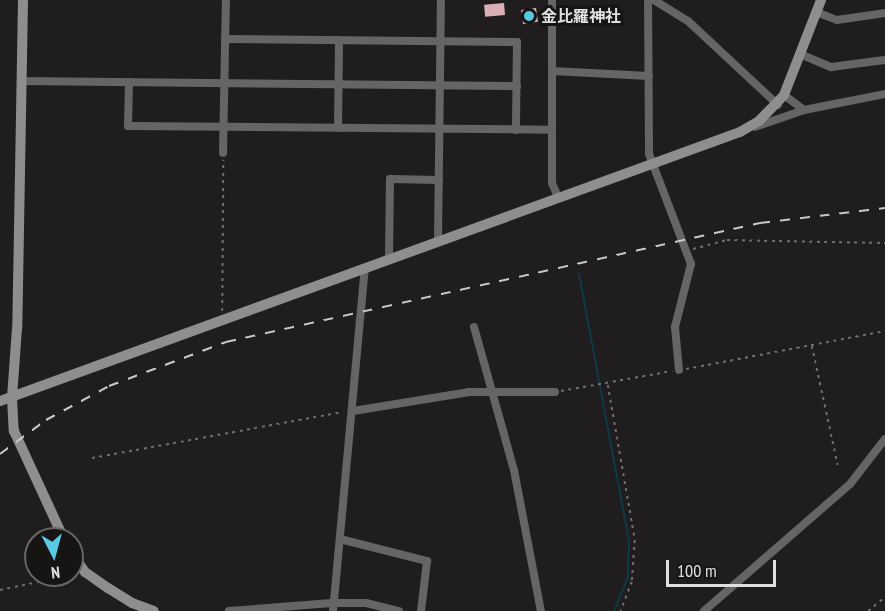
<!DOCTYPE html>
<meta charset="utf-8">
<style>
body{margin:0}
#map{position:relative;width:885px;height:611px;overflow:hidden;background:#201d1e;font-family:"PT Sans Narrow","Noto Sans JP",sans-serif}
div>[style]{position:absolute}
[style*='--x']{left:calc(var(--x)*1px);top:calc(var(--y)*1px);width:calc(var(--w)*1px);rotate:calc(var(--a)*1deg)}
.stream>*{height:2px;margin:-1px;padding:0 1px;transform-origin:1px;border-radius:1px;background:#0d3b45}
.building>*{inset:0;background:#daafb6;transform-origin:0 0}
.path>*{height:1.5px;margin-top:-0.75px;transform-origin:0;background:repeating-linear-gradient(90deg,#716e6f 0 3px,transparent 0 7.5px)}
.street>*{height:8px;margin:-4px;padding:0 4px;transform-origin:4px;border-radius:4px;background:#666465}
.secondary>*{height:10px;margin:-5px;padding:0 5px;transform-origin:5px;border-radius:5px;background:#8f8d8d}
.rail>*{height:2px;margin-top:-1px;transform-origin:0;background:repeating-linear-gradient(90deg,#cac8c8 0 10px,transparent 0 20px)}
.dots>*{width:16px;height:16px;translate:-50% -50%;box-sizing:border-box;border:3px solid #171414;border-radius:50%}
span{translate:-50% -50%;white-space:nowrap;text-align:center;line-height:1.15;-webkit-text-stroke:6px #171414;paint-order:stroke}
.poi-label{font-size:16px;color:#e1dfdf;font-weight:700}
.left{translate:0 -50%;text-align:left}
.north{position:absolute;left:24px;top:527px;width:60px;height:60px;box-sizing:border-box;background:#171414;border:2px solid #686565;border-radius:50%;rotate:174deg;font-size:16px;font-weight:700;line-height:24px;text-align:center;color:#e1dfdf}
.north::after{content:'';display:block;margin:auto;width:21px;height:27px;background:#58c9e3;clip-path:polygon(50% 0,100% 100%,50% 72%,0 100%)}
.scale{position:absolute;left:666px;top:560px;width:110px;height:27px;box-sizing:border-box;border:3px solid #e1dfdf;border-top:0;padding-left:8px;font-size:18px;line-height:21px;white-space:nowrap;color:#e1dfdf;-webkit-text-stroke:4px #171414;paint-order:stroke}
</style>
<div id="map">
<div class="stream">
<div style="--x:579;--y:274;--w:271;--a:79.4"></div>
<div style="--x:629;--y:540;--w:37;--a:92"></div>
<div style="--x:628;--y:577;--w:37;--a:112"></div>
</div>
<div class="building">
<div style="left:504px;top:3px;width:12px;height:20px;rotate:85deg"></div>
<div style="left:536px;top:8px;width:14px;height:15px;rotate:82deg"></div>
</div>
<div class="path">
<div style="--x:693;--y:249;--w:35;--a:-15"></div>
<div style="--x:727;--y:240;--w:158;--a:1.1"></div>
<div style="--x:222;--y:311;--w:151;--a:-89.6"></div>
<div style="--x:812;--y:346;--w:122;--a:77.7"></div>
<div style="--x:686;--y:369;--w:203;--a:-10.8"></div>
<div style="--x:608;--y:385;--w:157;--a:80.1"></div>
<div style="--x:635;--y:540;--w:42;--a:94.1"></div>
<div style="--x:632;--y:582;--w:31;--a:111"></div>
<div style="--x:561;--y:391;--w:113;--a:-10.2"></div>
<div style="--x:92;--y:458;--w:255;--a:-10.4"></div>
<div style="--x:0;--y:590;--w:74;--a:-11.8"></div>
<div style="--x:868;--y:611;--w:22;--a:-39"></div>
</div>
<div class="street">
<div style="--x:552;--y:0;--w:183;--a:90"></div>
<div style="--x:552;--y:183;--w:15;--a:67"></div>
<div style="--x:648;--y:0;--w:154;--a:89.6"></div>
<div style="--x:649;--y:154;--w:118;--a:69.1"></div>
<div style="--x:691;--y:264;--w:65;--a:104.3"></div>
<div style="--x:675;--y:327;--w:43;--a:84.7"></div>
<div style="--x:654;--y:0;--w:40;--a:32"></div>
<div style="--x:688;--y:21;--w:123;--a:43"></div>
<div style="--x:816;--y:12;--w:22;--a:21"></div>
<div style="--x:837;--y:20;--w:49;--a:-8.3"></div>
<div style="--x:225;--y:39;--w:292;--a:0.6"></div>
<div style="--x:517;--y:42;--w:88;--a:90.7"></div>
<div style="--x:800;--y:54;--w:34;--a:23"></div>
<div style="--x:831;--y:67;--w:54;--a:-7.4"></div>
<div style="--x:552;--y:71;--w:97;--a:3"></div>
<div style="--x:21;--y:81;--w:496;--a:0.6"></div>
<div style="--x:129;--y:82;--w:44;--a:91.3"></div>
<div style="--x:128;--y:126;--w:424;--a:0.5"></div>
<div style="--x:784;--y:95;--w:25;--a:37"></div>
<div style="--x:804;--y:110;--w:83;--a:-11.2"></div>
<div style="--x:755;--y:127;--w:52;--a:-19.1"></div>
<div style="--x:338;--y:128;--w:88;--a:-89.3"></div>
<div style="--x:223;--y:153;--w:153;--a:-88.9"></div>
<div style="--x:438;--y:240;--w:240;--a:-89.3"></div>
<div style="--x:389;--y:258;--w:79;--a:-89.3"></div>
<div style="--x:390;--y:179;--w:49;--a:1.2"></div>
<div style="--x:474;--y:327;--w:148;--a:74.4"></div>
<div style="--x:514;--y:470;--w:144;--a:79.2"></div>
<div style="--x:353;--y:411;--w:118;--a:-9.3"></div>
<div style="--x:469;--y:392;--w:86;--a:0"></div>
<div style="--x:340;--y:539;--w:90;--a:14.2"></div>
<div style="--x:427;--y:561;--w:50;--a:96.8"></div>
<div style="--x:229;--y:611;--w:103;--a:-4.4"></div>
<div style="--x:332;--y:603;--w:34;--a:0"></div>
<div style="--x:366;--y:603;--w:34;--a:14"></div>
<div style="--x:333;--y:611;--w:344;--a:-84.7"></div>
<div style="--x:704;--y:611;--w:194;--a:-41"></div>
<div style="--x:850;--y:484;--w:57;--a:-52.1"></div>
</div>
<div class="secondary">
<div style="--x:23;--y:0;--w:328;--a:91"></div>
<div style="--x:17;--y:328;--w:70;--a:94.1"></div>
<div style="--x:12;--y:398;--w:33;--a:87"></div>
<div style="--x:14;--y:431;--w:119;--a:65.2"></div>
<div style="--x:0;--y:401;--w:787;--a:-19.98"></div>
<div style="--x:740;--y:132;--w:22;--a:-30"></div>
<div style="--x:759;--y:121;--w:36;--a:-46"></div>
<div style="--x:784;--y:95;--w:102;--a:-68.7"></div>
<div style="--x:72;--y:553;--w:23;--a:56"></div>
<div style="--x:85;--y:572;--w:28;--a:35"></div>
<div style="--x:108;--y:588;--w:28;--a:32"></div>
<div style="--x:132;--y:603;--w:23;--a:20"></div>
</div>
<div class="rail">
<div style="--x:0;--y:454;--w:57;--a:-36.5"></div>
<div style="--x:46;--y:420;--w:72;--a:-28.4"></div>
<div style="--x:109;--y:386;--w:125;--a:-20.6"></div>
<div style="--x:226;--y:342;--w:547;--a:-12.56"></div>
<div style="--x:760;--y:223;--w:126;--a:-6.8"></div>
</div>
<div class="dots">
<div style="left:529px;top:16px;background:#58c9e3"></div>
</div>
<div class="poi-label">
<span class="left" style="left:541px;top:16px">金比羅神社</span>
</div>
<div class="north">N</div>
<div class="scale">100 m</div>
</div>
